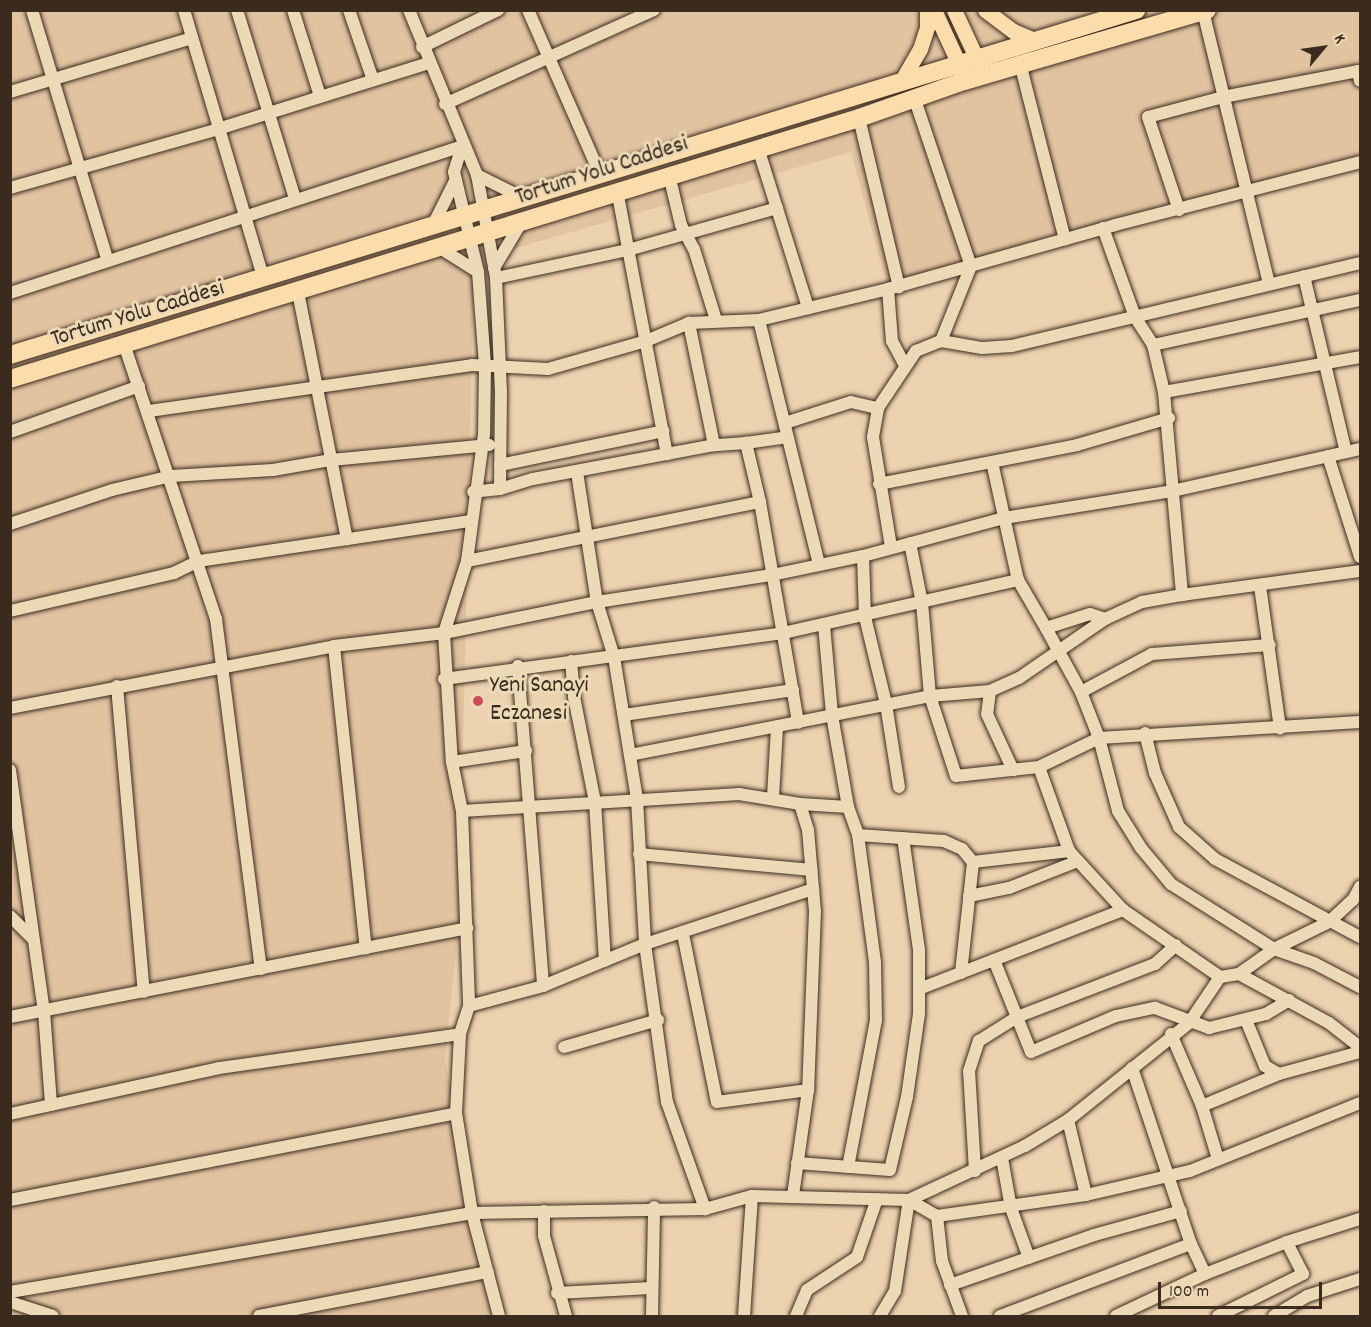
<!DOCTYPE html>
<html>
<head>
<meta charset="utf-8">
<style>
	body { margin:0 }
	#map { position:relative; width:1371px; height:1327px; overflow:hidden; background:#ecd2af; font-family:Dekko,sans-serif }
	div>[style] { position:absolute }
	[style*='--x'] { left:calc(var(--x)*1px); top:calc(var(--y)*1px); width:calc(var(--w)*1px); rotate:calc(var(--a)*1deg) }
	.built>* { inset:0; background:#e1c3a0 }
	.roads { filter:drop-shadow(0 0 2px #3b2a1e) drop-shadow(0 0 2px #3b2a1e) }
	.minor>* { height:12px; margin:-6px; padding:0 6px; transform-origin:6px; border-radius:6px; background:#ecdab7 }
	.major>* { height:15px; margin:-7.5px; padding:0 7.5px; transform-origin:7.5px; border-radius:7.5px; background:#fbddab }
	.highway>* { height:18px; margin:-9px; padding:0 9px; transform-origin:9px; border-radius:9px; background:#fbddab }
	.dots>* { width:16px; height:16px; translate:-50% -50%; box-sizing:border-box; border:3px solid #ecdab7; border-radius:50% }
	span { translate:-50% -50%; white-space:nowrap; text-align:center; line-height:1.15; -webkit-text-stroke:6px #ecdab7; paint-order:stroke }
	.street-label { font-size:24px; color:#3b2a1e }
	.poi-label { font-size:24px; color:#3b2a1e }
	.left { translate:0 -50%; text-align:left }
	.frame { position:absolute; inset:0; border:12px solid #3b2a1e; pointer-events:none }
	.north { position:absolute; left:1293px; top:18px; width:60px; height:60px; -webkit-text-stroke:4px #ecdab7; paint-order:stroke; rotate:61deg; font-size:16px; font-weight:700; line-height:24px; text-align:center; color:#3b2a1e }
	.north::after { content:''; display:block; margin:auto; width:21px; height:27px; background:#3b2a1e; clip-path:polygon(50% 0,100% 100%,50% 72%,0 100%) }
	.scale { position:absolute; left:1158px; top:1282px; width:164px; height:27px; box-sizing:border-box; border:3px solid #3b2a1e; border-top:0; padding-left:8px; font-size:18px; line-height:21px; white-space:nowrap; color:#3b2a1e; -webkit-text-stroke:4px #ecdab7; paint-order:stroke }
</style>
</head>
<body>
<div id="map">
	<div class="built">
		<i style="clip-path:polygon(11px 11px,1360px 11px,1360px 157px,888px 289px,851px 152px,474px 260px,459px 922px,445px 1059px,491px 1316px,11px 1316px)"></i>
	</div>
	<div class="roads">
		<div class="minor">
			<i style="--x:32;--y:10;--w:262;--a:73.2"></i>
			<i style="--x:184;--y:10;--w:277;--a:73.5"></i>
			<i style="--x:237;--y:10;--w:197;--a:72.9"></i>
			<i style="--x:293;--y:10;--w:90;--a:72.6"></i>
			<i style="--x:349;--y:10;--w:74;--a:71.1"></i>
			<i style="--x:409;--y:10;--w:178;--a:67.6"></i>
			<i style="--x:477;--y:175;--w:105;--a:79.5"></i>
			<i style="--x:496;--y:278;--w:113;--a:87.5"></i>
			<i style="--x:501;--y:391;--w:98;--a:90.6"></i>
			<i style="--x:500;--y:489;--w:27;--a:174"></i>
			<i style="--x:528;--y:10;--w:179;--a:66.3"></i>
			<i style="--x:1203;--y:11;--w:281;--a:76.4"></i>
			<i style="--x:422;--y:47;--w:85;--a:-26"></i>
			<i style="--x:1021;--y:67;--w:178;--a:75.7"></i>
			<i style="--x:10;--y:92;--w:190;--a:-16.5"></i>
			<i style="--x:915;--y:100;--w:175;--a:71.4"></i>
			<i style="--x:971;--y:266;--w:81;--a:111.8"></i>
			<i style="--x:445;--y:104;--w:229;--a:-24.2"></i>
			<i style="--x:859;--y:118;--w:174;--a:76.7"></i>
			<i style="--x:462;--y:146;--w:27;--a:107"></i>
			<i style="--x:454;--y:172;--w:103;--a:76.5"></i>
			<i style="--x:478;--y:272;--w:93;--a:85.7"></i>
			<i style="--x:485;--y:365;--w:69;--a:90.8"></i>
			<i style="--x:484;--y:434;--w:128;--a:97.6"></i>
			<i style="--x:467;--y:561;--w:76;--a:107.7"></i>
			<i style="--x:444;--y:633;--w:129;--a:86.5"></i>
			<i style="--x:452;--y:762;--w:50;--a:78.5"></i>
			<i style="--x:462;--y:811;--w:195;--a:87.9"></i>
			<i style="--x:469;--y:1006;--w:29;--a:108"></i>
			<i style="--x:460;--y:1034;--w:79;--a:92.9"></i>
			<i style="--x:456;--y:1113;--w:101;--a:80.9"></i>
			<i style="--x:472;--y:1213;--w:106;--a:75.3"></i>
			<i style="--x:758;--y:148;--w:168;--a:72.6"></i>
			<i style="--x:477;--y:175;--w:49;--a:26.6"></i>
			<i style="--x:669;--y:175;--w:51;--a:76.5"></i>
			<i style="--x:681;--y:225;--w:27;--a:62"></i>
			<i style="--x:694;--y:249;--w:74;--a:72.8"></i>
			<i style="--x:10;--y:188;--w:216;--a:-15.8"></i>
			<i style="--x:218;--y:129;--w:220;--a:-17.4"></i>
			<i style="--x:617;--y:190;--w:269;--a:79.3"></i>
			<i style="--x:1179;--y:210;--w:98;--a:-108.4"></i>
			<i style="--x:1148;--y:117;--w:78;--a:-14.9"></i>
			<i style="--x:1223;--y:97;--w:137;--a:-10.9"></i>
			<i style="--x:1358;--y:71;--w:10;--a:79"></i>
			<i style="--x:433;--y:225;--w:51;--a:-63.4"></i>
			<i style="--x:1103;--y:228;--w:95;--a:70.2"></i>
			<i style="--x:1135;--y:317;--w:33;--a:57"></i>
			<i style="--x:1153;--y:345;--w:48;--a:76.8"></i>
			<i style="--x:1164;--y:392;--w:204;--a:84.9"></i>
			<i style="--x:440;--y:248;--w:45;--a:32.3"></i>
			<i style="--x:494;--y:268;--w:52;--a:-59"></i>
			<i style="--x:1304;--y:276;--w:181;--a:76.6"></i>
			<i style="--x:496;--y:278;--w:135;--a:-12"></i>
			<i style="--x:628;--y:250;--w:155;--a:-15.7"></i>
			<i style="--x:888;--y:289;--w:52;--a:85.6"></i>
			<i style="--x:892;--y:341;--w:26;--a:62"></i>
			<i style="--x:298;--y:292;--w:252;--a:78.8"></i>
			<i style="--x:10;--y:293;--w:475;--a:-18"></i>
			<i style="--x:759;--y:320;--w:251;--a:76.2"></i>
			<i style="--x:124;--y:344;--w:290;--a:71.5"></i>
			<i style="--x:216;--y:619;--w:353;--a:82.7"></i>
			<i style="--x:1153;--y:345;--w:212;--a:-12.3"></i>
			<i style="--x:1164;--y:392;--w:199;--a:-10.1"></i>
			<i style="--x:149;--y:411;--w:326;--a:-8.1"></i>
			<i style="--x:472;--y:365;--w:76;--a:3"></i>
			<i style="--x:548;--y:369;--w:102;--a:-15.9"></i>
			<i style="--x:646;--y:341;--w:47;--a:-22.7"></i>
			<i style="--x:689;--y:323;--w:70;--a:-2.5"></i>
			<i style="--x:759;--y:320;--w:133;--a:-13.5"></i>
			<i style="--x:888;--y:289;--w:236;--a:-15.7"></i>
			<i style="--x:1115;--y:225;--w:253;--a:-14.4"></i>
			<i style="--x:785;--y:423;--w:69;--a:-17.7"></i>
			<i style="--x:851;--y:402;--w:28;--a:13"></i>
			<i style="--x:10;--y:432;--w:137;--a:-19.6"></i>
			<i style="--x:746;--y:443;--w:42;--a:-8.1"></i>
			<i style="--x:1328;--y:456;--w:106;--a:72.4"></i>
			<i style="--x:992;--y:462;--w:121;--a:77.6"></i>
			<i style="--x:1018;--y:580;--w:56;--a:59.7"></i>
			<i style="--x:1046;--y:628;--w:46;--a:-17.7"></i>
			<i style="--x:1090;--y:614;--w:16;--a:18"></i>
			<i style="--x:1105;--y:619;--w:41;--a:-24.7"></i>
			<i style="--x:1142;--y:602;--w:41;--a:-9.9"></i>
			<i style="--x:1182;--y:595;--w:180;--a:-7.7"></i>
			<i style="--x:500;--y:465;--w:167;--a:-11.7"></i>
			<i style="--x:577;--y:472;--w:132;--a:81.3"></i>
			<i style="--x:597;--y:602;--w:58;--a:72.8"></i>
			<i style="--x:614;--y:657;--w:144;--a:80.8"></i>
			<i style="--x:637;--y:799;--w:145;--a:86.8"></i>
			<i style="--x:645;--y:944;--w:160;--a:82.1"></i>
			<i style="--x:667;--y:1102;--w:114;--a:70.4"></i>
			<i style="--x:879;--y:484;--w:202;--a:-11.1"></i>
			<i style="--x:1077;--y:445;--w:96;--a:-16.4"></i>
			<i style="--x:500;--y:489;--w:34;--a:-17"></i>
			<i style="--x:533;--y:479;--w:184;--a:-10.6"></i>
			<i style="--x:760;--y:502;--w:224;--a:80.2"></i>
			<i style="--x:10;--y:524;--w:108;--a:-18.4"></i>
			<i style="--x:112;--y:490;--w:61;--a:-13.3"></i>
			<i style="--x:171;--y:476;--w:102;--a:-3.4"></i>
			<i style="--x:273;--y:470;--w:59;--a:-9.8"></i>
			<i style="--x:331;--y:460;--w:159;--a:-5.4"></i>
			<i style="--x:891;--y:547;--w:111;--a:-99.3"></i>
			<i style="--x:873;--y:437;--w:29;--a:-80"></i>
			<i style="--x:878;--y:408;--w:69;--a:-56.3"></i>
			<i style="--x:916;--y:351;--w:27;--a:-22"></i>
			<i style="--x:941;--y:341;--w:42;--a:9.7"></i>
			<i style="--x:982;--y:348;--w:30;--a:-4"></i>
			<i style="--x:1012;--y:346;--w:358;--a:-13.4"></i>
			<i style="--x:863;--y:556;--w:61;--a:88.1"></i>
			<i style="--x:865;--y:617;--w:89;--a:76.4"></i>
			<i style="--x:886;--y:704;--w:84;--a:81.1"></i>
			<i style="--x:467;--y:561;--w:299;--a:-11.4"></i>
			<i style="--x:760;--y:502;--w:61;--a:-103.3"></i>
			<i style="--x:746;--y:443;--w:32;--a:176"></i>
			<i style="--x:714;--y:445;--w:125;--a:-101.6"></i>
			<i style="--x:1260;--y:586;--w:144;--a:82"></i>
			<i style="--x:10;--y:611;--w:168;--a:-13"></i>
			<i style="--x:174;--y:573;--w:28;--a:-26"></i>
			<i style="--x:199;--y:561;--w:274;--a:-8.4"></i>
			<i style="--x:1105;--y:619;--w:104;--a:145.5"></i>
			<i style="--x:1019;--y:678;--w:32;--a:156"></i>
			<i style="--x:990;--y:691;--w:60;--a:175.2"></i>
			<i style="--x:930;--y:696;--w:84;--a:72"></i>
			<i style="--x:956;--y:776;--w:83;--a:-6.2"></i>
			<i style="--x:1039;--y:767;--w:67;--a:-25.8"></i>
			<i style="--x:1099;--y:738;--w:261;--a:-3.5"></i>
			<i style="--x:824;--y:625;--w:90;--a:84.9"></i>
			<i style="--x:832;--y:715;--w:93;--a:80.1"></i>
			<i style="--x:848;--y:807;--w:30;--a:70"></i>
			<i style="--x:858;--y:835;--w:86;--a:4"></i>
			<i style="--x:944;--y:841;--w:20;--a:24"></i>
			<i style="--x:962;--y:849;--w:17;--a:50"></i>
			<i style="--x:973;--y:862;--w:97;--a:-6.5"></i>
			<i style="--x:1046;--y:628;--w:73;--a:61.3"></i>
			<i style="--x:1081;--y:692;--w:49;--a:68.6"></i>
			<i style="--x:1099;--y:738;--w:75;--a:75.4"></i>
			<i style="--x:1118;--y:811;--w:44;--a:58.1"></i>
			<i style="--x:1141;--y:848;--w:47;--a:50.2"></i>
			<i style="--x:1171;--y:884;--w:122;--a:32.3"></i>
			<i style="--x:1274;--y:949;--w:42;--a:19.3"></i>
			<i style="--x:1314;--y:963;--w:52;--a:27.6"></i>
			<i style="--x:334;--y:646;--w:304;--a:84"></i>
			<i style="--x:571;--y:661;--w:36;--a:85"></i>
			<i style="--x:574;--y:697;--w:107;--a:78.7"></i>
			<i style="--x:595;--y:802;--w:159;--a:86.4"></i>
			<i style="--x:518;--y:666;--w:321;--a:85.5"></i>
			<i style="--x:444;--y:679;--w:342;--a:-7.7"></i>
			<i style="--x:783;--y:633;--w:241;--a:-12.7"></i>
			<i style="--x:117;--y:686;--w:307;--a:85"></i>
			<i style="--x:990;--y:691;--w:23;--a:97"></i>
			<i style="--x:987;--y:714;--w:62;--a:65.1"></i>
			<i style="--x:1081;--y:692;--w:81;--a:-28.2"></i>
			<i style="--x:1152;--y:654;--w:118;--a:-4.4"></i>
			<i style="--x:10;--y:708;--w:330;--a:-10.8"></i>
			<i style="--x:334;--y:646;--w:111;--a:-6.7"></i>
			<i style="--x:444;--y:633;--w:156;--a:-11.5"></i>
			<i style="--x:597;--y:602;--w:177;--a:-8.8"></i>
			<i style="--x:772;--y:575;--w:93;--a:-11.8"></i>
			<i style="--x:863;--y:556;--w:146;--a:-15.1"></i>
			<i style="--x:1004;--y:518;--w:170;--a:-9.1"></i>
			<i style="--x:1172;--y:491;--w:193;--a:-12.6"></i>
			<i style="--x:624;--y:715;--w:171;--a:-8.4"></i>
			<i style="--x:1145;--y:733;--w:41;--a:76"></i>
			<i style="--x:1155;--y:773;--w:59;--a:66"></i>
			<i style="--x:1179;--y:827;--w:48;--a:41.6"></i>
			<i style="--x:1215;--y:859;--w:165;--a:28.3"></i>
			<i style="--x:630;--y:755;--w:306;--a:-11.1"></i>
			<i style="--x:930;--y:696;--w:93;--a:-94.9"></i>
			<i style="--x:922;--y:603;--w:61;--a:-101.3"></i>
			<i style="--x:452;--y:762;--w:75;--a:-8.5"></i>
			<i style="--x:1039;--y:767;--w:89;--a:70.3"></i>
			<i style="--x:1069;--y:851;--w:80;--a:47.5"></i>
			<i style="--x:1123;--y:910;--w:118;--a:34.6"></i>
			<i style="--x:1220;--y:977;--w:19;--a:-9"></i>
			<i style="--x:1239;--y:974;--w:102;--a:28.6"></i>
			<i style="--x:1329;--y:1023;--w:39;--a:38"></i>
			<i style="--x:10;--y:770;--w:243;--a:82"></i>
			<i style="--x:44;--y:1011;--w:94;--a:85.7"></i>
			<i style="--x:773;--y:797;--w:69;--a:-86.7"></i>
			<i style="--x:800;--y:804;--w:48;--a:3.6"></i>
			<i style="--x:462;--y:811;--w:278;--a:-3.5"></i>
			<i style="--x:739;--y:794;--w:62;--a:9.3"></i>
			<i style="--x:800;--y:804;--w:27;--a:73"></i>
			<i style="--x:808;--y:830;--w:81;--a:85.1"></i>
			<i style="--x:815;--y:911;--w:179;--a:92.2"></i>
			<i style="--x:808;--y:1090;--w:107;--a:98.1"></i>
			<i style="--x:639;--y:854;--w:173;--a:5.3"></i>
			<i style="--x:969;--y:896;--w:41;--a:-11.3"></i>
			<i style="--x:1009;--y:888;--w:74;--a:-21.4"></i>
			<i style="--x:10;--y:916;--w:33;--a:45"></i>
			<i style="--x:683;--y:934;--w:171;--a:78.6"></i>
			<i style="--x:717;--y:1102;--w:92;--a:-7.5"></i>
			<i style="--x:994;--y:960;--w:99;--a:68.1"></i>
			<i style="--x:1031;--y:1052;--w:92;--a:-23"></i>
			<i style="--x:1116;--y:1016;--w:40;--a:-12"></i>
			<i style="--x:1155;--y:1008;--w:58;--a:20.3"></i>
			<i style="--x:1209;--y:1028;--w:59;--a:-13.8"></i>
			<i style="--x:1266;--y:1014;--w:27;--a:-31"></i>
			<i style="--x:961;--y:973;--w:112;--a:-83.8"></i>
			<i style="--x:1239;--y:974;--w:43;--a:-35.5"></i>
			<i style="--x:1274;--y:949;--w:61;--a:-26.1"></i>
			<i style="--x:1329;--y:922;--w:33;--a:-43"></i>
			<i style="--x:1353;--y:900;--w:15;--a:-62"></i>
			<i style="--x:919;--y:989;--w:219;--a:-21.2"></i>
			<i style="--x:469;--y:1006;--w:77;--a:-15.1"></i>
			<i style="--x:543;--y:986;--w:110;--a:-22.4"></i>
			<i style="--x:645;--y:944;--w:177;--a:-18.1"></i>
			<i style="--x:10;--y:1017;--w:466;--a:-11"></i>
			<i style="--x:1246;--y:1020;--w:50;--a:67.6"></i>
			<i style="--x:1265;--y:1066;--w:16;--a:30"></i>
			<i style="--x:1171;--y:1034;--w:78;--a:66.7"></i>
			<i style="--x:1202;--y:1106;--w:83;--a:-22.6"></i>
			<i style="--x:1279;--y:1074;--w:84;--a:-15.2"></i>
			<i style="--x:564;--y:1047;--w:98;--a:-16"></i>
			<i style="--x:1132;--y:1068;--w:186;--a:71.5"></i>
			<i style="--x:1191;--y:1244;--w:33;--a:65"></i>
			<i style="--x:1202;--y:1106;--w:55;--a:73.2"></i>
			<i style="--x:10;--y:1114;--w:214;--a:-12.4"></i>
			<i style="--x:219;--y:1068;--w:243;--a:-8"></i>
			<i style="--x:1068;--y:1120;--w:77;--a:76.5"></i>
			<i style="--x:1002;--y:1158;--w:51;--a:79.8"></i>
			<i style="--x:1011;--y:1208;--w:53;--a:70.2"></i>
			<i style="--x:797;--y:1163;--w:93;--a:4.3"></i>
			<i style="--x:890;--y:1170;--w:75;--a:-76.9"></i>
			<i style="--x:907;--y:1097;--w:84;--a:-81.8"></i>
			<i style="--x:919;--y:1014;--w:64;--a:-90"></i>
			<i style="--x:919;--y:950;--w:113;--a:-98.1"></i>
			<i style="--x:848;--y:1167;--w:150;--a:-79.2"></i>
			<i style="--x:876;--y:1020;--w:58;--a:-91"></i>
			<i style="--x:875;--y:962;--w:128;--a:-97.6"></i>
			<i style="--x:975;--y:1171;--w:100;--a:-93.4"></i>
			<i style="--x:969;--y:1071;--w:32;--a:-72"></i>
			<i style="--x:979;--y:1041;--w:45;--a:-32.3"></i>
			<i style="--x:1017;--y:1017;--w:148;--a:-21"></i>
			<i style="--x:1155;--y:964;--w:28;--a:-42"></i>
			<i style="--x:10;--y:1200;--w:454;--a:-11"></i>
			<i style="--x:544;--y:1211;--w:25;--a:90"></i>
			<i style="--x:544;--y:1236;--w:83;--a:74.6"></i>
			<i style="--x:937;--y:1216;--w:45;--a:83.7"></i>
			<i style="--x:942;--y:1261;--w:59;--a:70"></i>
			<i style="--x:950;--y:1285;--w:152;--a:-19.1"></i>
			<i style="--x:1094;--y:1235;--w:90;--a:-15.4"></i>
			<i style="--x:10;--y:1292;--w:469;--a:-9.7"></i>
			<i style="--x:472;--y:1213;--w:233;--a:-1"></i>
			<i style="--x:705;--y:1209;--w:49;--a:-15.5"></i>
			<i style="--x:752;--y:1196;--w:157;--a:1.5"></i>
			<i style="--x:909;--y:1200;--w:128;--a:-25"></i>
			<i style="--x:1025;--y:1146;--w:50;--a:-31.2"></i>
			<i style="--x:1068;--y:1120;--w:155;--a:-38.7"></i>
			<i style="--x:1189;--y:1023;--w:55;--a:-56"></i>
			<i style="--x:557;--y:1293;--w:94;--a:-3"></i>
			<i style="--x:10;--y:1302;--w:45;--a:18"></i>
			<i style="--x:259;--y:1316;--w:233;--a:-10.9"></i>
			<i style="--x:652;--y:1316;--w:109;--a:-88.9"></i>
			<i style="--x:744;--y:1316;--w:120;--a:-86.2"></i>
			<i style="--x:796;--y:1316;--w:28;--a:-67"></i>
			<i style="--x:807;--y:1290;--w:60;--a:-33.4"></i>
			<i style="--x:857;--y:1257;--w:61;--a:-71"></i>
			<i style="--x:880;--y:1316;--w:29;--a:-59"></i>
			<i style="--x:895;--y:1291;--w:92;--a:-81.3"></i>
			<i style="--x:909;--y:1200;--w:32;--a:30"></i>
			<i style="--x:937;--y:1216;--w:150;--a:-8"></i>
			<i style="--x:1086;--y:1195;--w:107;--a:-13"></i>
			<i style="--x:1190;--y:1171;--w:183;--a:-21.8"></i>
			<i style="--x:1000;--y:1316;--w:204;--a:-20.7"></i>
			<i style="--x:1116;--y:1316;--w:98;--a:-25.3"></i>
			<i style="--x:1205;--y:1274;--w:88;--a:-21.3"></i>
			<i style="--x:1287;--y:1242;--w:77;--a:-17.5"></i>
			<i style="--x:1218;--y:1316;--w:95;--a:-26.3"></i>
			<i style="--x:1303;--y:1274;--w:36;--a:-117"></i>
			<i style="--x:1274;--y:1316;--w:39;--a:-31"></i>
			<i style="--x:1307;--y:1296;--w:56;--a:-17.8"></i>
		</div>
		<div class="major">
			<i style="--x:934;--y:10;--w:69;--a:65.3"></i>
			<i style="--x:954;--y:10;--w:64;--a:65"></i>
			<i style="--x:985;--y:10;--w:35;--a:37"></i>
			<i style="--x:1013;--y:31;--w:23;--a:23"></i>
			<i style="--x:902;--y:80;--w:36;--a:-60"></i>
			<i style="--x:920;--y:49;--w:23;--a:-72"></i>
			<i style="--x:927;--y:27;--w:17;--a:-90"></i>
		</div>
		<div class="highway">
			<i style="--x:10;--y:355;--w:1178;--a:-17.03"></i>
			<i style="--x:10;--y:379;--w:888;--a:-17.09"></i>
			<i style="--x:859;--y:118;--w:111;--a:-19.4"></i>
			<i style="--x:964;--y:81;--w:253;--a:-16.3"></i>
		</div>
	</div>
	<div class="dots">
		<i style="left:478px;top:701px;background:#d1495b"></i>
	</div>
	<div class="street-label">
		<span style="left:602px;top:172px;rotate:-18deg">Tortum Yolu Caddesi</span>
		<span style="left:138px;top:315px;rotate:-17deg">Tortum Yolu Caddesi</span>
	</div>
	<div class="poi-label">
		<span class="left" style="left:490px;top:701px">Yeni Sanayi<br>Eczanesi</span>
	</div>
	<div class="frame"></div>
	<div class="north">K</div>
	<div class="scale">100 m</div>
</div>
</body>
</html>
